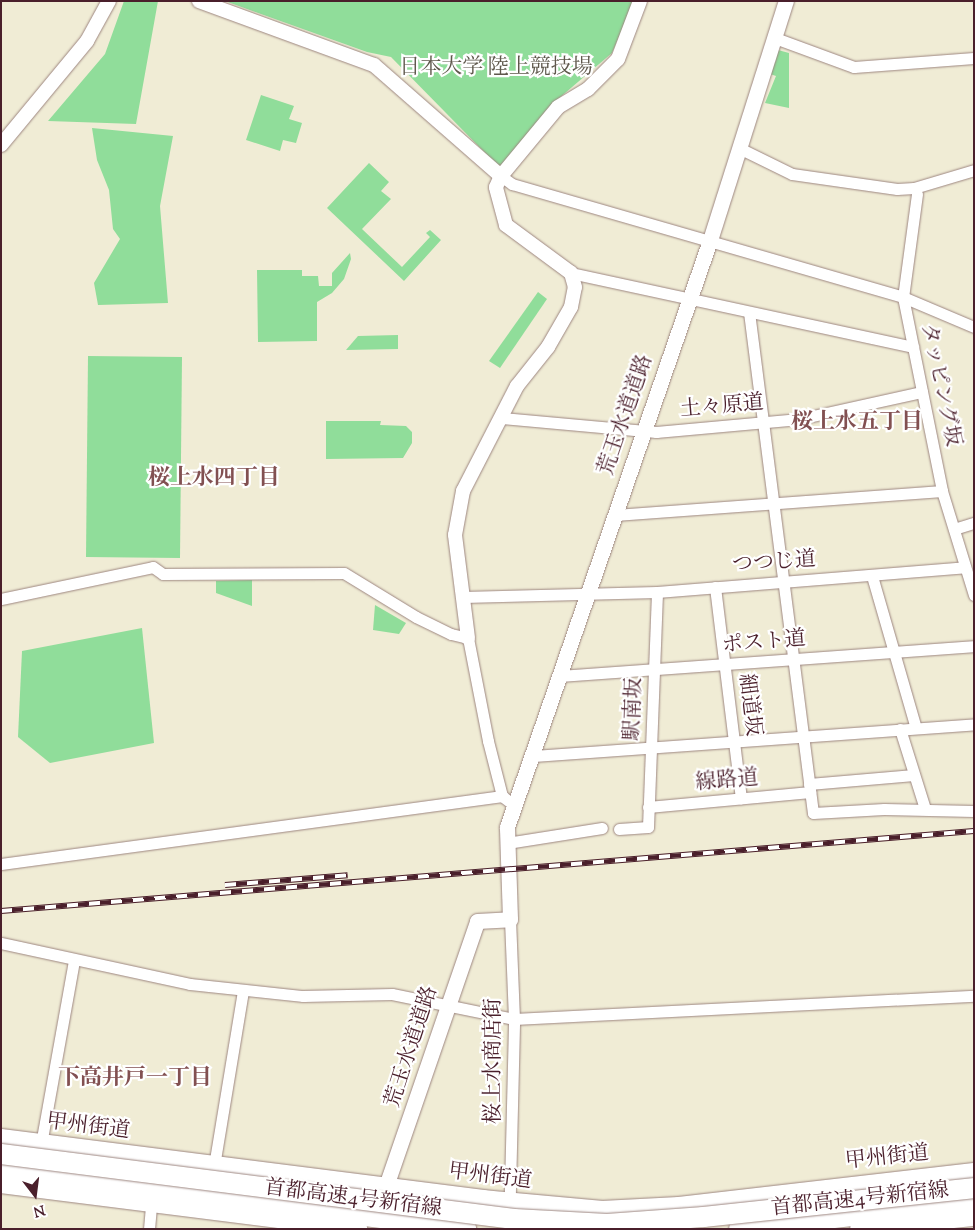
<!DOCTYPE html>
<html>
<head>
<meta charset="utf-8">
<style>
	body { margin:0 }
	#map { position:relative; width:975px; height:1230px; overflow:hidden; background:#f0ecd5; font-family:"Sorts Mill Goudy","Noto Serif JP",serif }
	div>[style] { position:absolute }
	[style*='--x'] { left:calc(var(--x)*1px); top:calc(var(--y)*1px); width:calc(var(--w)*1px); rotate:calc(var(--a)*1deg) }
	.green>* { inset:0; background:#90dd9a }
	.roads { filter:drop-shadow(0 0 1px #9d8680) drop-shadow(0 0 1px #9d8680) }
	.minor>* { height:11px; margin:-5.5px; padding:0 5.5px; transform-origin:5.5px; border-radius:5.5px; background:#fff }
	.tertiary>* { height:14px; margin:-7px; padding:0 7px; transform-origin:7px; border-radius:7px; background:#fff }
	.secondary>* { height:15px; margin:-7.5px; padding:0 7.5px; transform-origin:7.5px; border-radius:7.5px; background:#fff }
	.trunk>* { height:18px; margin:-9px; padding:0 9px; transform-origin:9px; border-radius:9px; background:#fff }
	.motorway>* { height:20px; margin:-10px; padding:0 10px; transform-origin:10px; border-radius:10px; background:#fff }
	.rail>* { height:5.5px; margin-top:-2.75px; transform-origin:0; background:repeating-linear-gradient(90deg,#fff 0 11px,#4a1f2b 0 22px); box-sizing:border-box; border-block:1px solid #4a1f2b }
	.bridges { filter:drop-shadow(0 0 1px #9d8680) drop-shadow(0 0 1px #9d8680) }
	.motorway-bridge>* { height:20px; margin:-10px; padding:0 10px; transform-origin:10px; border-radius:10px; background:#fff }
	span { translate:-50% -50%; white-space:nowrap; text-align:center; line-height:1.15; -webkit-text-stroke:4.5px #fff; paint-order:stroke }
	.park-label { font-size:21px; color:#5f584c }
	.street-label { font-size:21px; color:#4a1f2b }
	.neighbourhood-label { font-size:22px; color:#825051; font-weight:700 }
	.frame { position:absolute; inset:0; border:2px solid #4a1f2b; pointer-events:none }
	.north { position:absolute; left:10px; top:1170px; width:50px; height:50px; -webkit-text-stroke:4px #fff; paint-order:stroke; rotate:165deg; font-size:14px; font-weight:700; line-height:20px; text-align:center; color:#4a1f2b }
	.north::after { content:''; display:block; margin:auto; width:18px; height:22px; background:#4a1f2b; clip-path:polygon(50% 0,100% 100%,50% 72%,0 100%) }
</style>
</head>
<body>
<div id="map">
	<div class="green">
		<i style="clip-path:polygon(124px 1px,158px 1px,136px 124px,48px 121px,105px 54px)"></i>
		<i style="clip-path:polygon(225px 1px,633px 1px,634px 2px,612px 53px,551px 105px,500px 168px,391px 57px,367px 52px)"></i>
		<i style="clip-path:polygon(778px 50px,789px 53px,789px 108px,765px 103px,776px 76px,770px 74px)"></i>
		<i style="clip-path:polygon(261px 95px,294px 106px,289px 119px,302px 123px,296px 143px,283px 140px,280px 151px,246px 140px)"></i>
		<i style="clip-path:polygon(92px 128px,173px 136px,160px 206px,168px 303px,98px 305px,94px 283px,120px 239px,113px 229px,109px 190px,97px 160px)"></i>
		<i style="clip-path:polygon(369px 163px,389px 182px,381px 191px,391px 199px,362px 229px,402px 267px,430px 237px,426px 233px,430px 230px,441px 240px,404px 281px,327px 208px)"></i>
		<i style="clip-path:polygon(350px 253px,351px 259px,344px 279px,332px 293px,317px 302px,317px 341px,258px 342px,257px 270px,302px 270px,302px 276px,318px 276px,319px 286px,332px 286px,332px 273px)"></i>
		<i style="clip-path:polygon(538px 292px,547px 299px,500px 368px,489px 361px)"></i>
		<i style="clip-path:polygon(398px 335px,398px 349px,346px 350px,358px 336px)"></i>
		<i style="clip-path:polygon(88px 356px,182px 357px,180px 558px,86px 557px)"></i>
		<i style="clip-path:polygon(326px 421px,381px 421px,380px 425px,406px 426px,412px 432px,412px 443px,403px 458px,326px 459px)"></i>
		<i style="clip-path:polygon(252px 580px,252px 606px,216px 593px,216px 581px)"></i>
		<i style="clip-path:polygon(375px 605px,406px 623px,399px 634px,373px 630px)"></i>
		<i style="clip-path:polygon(142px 628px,154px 743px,50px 763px,18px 737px,22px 651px)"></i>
	</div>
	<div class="roads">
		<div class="minor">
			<i style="--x:775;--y:38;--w:84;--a:20.2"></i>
			<i style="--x:854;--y:67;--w:120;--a:-4.3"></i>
			<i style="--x:739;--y:148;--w:59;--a:26.1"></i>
			<i style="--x:792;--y:174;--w:106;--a:8.1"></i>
			<i style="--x:897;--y:189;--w:17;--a:-3"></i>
			<i style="--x:914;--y:188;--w:63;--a:-16.7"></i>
			<i style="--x:501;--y:176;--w:14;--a:36"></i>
			<i style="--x:512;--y:184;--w:407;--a:16.1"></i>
			<i style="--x:903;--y:297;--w:77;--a:22.9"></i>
			<i style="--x:917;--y:194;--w:104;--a:97.7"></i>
			<i style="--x:903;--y:297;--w:198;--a:78.6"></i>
			<i style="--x:942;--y:491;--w:109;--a:72.9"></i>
			<i style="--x:571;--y:273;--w:350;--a:12.2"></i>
			<i style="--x:749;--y:312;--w:505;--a:82.72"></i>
			<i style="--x:813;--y:813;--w:71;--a:-3.2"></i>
			<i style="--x:884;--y:809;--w:90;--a:1.3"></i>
			<i style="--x:502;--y:418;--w:155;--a:5.2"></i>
			<i style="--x:656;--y:432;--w:144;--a:-5.2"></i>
			<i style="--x:799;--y:419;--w:126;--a:-12.4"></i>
			<i style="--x:615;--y:515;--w:328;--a:-4.2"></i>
			<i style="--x:954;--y:529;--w:21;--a:-17"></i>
			<i style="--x:872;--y:576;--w:158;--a:73.9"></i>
			<i style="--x:715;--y:587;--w:213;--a:83"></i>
			<i style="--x:463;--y:597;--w:194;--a:-1.5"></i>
			<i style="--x:657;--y:592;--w:309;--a:-4.6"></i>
			<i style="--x:1;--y:599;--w:155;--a:-11.9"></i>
			<i style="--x:153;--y:567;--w:12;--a:35"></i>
			<i style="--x:163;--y:574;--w:181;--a:-0.3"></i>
			<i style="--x:344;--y:573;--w:84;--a:31.4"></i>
			<i style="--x:416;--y:617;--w:39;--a:26"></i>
			<i style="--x:451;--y:634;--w:17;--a:13"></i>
			<i style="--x:468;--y:638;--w:105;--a:79"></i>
			<i style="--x:488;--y:741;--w:57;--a:75.7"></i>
			<i style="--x:502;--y:796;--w:15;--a:37"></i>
			<i style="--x:558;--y:676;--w:417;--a:-4.1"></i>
			<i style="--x:900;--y:729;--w:84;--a:72.6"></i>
			<i style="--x:532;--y:756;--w:443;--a:-4.1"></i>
			<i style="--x:809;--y:784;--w:105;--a:-4.9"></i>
			<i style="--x:648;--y:807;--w:163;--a:-5.3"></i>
			<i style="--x:619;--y:829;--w:29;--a:-4"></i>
			<i style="--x:648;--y:827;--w:235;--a:-87.8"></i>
			<i style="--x:507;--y:843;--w:96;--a:-9"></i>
			<i style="--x:1;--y:864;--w:506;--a:-7.73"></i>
			<i style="--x:1;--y:943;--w:193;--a:12.2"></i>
			<i style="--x:190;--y:984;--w:114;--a:6.1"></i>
			<i style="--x:303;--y:996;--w:89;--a:-1.3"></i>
			<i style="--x:392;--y:994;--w:125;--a:11.6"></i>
			<i style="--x:514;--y:1019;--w:461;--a:-2.9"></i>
			<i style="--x:41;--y:1144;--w:187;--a:-79.8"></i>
			<i style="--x:214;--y:1166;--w:178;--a:-80.6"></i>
			<i style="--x:149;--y:1229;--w:25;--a:-85"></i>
			<i style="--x:509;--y:1229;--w:210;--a:-88.6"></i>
			<i style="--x:514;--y:1019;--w:100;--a:-92.3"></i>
		</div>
		<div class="tertiary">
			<i style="--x:199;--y:1;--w:186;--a:20.1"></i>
			<i style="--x:374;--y:65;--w:169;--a:41.2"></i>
			<i style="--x:1;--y:145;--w:135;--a:-50.4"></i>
			<i style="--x:87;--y:41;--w:46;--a:-61.2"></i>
			<i style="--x:468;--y:638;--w:104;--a:-97.2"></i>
			<i style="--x:455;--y:535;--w:45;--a:-79.7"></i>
			<i style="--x:463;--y:491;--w:118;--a:-62.8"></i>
			<i style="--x:517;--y:386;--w:50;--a:-51.5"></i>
			<i style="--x:548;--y:347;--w:46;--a:-60.1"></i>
			<i style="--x:571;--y:307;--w:20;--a:-79"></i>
			<i style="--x:575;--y:287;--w:15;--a:-106"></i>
			<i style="--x:571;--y:273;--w:81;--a:-143.6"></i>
			<i style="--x:506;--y:225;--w:39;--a:-105"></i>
			<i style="--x:496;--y:187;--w:12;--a:-66"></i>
			<i style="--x:501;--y:176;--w:89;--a:-50.4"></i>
			<i style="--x:558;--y:107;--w:35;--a:-31"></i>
			<i style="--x:588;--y:89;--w:42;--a:-45"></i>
			<i style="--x:618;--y:59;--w:62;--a:-69.2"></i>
		</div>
		<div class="secondary">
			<i style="--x:386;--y:1186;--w:280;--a:-71"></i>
			<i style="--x:477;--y:921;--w:33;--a:-3"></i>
			<i style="--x:510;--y:919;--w:92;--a:-91.9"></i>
			<i style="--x:507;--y:827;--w:621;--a:-70.92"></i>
			<i style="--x:710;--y:240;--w:251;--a:-72.4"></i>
		</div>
		<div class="trunk">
			<i style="--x:1;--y:1138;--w:486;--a:7.2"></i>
			<i style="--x:483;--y:1199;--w:120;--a:5.3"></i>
			<i style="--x:602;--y:1210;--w:77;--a:-3"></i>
			<i style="--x:679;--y:1206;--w:297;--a:-6.6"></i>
			<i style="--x:1;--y:1184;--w:360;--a:7.2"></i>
			<i style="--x:859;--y:1229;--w:116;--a:-6"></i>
		</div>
		<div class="motorway">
			<i style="--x:1;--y:1170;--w:469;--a:7.2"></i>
			<i style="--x:739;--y:1229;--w:237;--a:-6.6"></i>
		</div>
	</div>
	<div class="rail">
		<i style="--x:225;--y:885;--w:123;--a:-4.6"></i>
		<i style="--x:1;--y:911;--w:976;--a:-4.7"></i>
	</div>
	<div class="bridges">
		<div class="motorway-bridge">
			<i style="--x:1;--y:1154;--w:517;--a:7.22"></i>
			<i style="--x:514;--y:1219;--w:93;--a:3.1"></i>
			<i style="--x:607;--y:1224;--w:97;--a:-4.1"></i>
			<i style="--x:704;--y:1217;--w:272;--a:-6.1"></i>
		</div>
	</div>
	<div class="park-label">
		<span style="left:496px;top:68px">日本大学 陸上競技場</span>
	</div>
	<div class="street-label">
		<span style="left:940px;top:385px;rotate:78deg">タッピング坂</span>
		<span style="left:722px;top:407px;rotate:-5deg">土々原道</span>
		<span style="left:626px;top:415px;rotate:-71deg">荒玉水道道路</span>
		<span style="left:774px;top:563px;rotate:-4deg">つつじ道</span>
		<span style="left:764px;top:643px;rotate:-5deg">ポスト道</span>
		<span style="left:749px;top:705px;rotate:83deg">細道坂</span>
		<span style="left:634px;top:709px;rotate:-88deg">駅南坂</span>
		<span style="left:727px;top:781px;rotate:-5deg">線路道</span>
		<span style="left:412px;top:1047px;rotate:-72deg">荒玉水道道路</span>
		<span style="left:494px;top:1061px;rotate:-90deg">桜上水商店街</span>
		<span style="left:88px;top:1127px;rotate:7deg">甲州街道</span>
		<span style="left:887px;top:1158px;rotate:-6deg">甲州街道</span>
		<span style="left:490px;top:1177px;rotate:7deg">甲州街道</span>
		<span style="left:353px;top:1199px;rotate:7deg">首都高速4号新宿線</span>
		<span style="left:860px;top:1200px;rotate:-6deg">首都高速4号新宿線</span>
	</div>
	<div class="neighbourhood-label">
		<span style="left:857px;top:424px">桜上水五丁目</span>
		<span style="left:214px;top:480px">桜上水四丁目</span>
		<span style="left:135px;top:1080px">下高井戸一丁目</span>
	</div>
	<div class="frame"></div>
	<div class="north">N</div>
</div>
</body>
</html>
